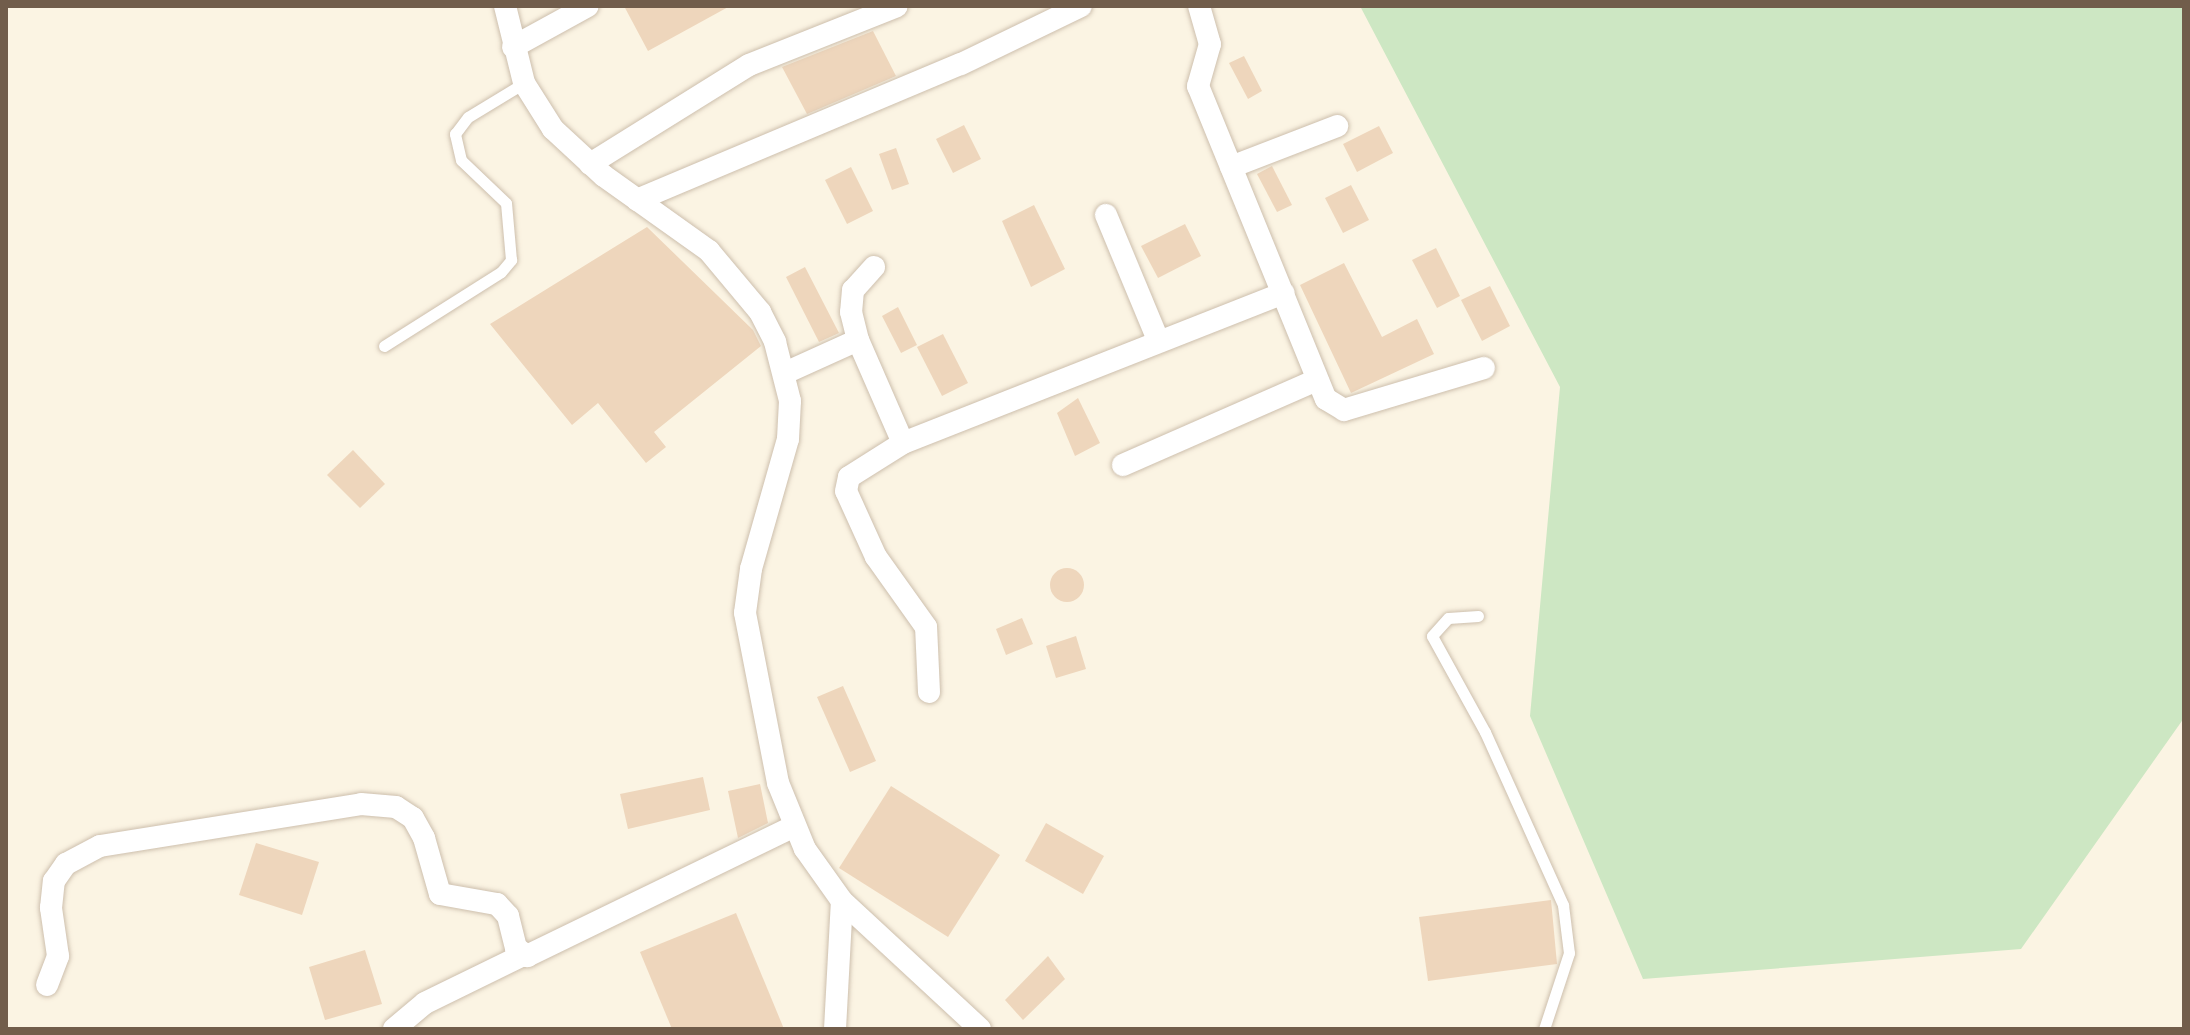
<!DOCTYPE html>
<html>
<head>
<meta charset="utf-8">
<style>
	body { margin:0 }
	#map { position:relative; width:2190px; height:1035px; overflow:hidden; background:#fbf4e3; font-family:Jost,sans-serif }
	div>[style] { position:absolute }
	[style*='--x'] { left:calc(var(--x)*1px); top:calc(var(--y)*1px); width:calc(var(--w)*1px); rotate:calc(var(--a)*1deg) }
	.green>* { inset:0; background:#cde7c3 }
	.building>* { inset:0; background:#eed6bc }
	.round { border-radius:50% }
	.roads { filter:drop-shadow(0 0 2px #cdbfad) drop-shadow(0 0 2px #cdbfad) }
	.service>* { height:11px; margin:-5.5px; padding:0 5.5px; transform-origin:5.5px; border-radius:5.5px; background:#fff }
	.minor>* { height:22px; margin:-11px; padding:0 11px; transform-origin:11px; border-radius:11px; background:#fff }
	span { translate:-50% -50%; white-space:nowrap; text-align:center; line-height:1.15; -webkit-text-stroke:6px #fef8e9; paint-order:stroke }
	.frame { position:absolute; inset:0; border:8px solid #715d4b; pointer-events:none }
</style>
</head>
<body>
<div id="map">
	<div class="green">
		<i style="clip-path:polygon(1360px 6px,2184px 6px,2184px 718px,2021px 949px,1643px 979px,1530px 716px,1560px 387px)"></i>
	</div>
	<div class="building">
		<i style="clip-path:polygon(624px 6px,730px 6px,648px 51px)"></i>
		<i style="clip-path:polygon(873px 31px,896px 76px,807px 114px,782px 67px)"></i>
		<i style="clip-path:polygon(1244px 56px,1262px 91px,1248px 99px,1229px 63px)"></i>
		<i style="clip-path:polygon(964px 125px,981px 159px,953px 173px,936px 139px)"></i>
		<i style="clip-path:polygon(1379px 126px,1393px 153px,1357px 172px,1343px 144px)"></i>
		<i style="clip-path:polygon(896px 148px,909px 184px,892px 190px,879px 154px)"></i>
		<i style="clip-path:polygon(1272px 166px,1292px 205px,1277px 212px,1257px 174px)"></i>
		<i style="clip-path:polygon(851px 167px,873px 211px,847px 224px,825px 180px)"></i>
		<i style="clip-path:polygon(1351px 185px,1369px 220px,1343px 233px,1325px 198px)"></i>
		<i style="clip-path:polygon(1034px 205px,1065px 269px,1031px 287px,1002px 221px)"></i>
		<i style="clip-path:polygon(1185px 224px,1201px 256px,1158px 278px,1141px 246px)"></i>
		<i style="clip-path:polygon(647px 227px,753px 330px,761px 346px,654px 432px,666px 447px,646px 463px,598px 403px,572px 425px,490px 324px)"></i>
		<i style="clip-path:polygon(1436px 248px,1460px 296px,1437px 308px,1412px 260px)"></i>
		<i style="clip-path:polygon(1344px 263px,1382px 337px,1417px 319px,1434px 354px,1351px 393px,1300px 285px)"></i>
		<i style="clip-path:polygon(805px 267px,839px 333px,819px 342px,786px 277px)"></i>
		<i style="clip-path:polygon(1490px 286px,1510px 326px,1482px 341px,1461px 300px)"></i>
		<i style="clip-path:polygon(898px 307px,917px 345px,901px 353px,882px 316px)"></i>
		<i style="clip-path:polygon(943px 334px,968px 383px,942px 396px,917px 347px)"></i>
		<i style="clip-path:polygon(1078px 398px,1100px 443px,1075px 456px,1057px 413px)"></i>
		<i style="clip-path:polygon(353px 450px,385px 484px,360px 508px,327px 475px)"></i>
		<i class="round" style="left:1050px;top:568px;width:34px;height:34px"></i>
		<i style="clip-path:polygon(1022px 618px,1033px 644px,1006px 655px,996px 629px)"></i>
		<i style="clip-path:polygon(1076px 636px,1086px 669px,1056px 678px,1046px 646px)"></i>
		<i style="clip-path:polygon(843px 686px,876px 761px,850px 772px,817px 697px)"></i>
		<i style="clip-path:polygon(703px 777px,710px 810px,628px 829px,620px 794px)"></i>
		<i style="clip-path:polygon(760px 784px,768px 823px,738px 838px,728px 791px)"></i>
		<i style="clip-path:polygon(891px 786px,1000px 855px,948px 937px,839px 868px)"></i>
		<i style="clip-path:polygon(1046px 823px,1104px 856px,1083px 894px,1025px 861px)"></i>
		<i style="clip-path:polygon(256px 843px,319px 862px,302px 915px,239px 895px)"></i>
		<i style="clip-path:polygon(1551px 900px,1557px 964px,1428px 981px,1419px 917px)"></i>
		<i style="clip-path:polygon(736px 913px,784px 1029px,672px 1029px,640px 952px)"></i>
		<i style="clip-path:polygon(365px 950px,382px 1004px,325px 1020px,309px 967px)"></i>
		<i style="clip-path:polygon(1048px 956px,1065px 979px,1023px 1020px,1005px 1000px)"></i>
	</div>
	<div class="roads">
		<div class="service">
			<i style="--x:384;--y:346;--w:138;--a:-32.3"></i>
			<i style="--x:501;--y:272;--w:16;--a:-50"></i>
			<i style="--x:511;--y:260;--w:57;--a:-95"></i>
			<i style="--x:506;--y:203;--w:62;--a:-136.3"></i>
			<i style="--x:461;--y:160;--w:27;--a:-103"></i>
			<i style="--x:455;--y:134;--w:21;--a:-53"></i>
			<i style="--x:468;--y:117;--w:66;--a:-31.3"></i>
			<i style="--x:1478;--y:616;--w:30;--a:176"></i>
			<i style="--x:1448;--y:618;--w:24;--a:132"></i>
			<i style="--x:1432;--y:636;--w:110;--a:61.1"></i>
			<i style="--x:1485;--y:732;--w:190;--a:65.7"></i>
			<i style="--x:1563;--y:905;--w:48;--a:82.9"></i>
			<i style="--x:1569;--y:953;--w:80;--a:108.2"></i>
		</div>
		<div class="minor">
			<i style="--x:505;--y:6;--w:79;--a:76.1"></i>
			<i style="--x:524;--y:83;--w:54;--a:57.8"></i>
			<i style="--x:553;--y:129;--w:69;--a:42.7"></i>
			<i style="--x:604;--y:176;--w:129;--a:35.5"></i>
			<i style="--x:709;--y:251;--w:80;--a:50.1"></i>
			<i style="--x:760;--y:312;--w:34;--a:63"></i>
			<i style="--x:775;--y:342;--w:61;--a:75.7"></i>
			<i style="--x:790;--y:401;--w:38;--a:93"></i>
			<i style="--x:788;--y:439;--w:135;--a:105.9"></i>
			<i style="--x:751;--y:569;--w:44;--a:97.8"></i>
			<i style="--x:745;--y:613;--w:173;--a:79"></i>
			<i style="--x:778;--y:783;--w:71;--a:67.8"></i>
			<i style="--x:805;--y:849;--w:64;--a:54.6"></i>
			<i style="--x:842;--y:901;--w:188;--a:42.8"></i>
			<i style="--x:1199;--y:6;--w:40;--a:74"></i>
			<i style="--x:1210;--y:44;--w:44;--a:105.9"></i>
			<i style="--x:1198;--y:86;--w:338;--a:67.8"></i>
			<i style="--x:1326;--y:399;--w:21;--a:31"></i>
			<i style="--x:1344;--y:410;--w:146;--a:-16.7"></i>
			<i style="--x:513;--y:47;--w:85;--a:-28.7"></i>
			<i style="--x:590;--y:164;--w:187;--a:-31.9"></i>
			<i style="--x:749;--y:65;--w:159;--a:-21.7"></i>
			<i style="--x:1231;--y:167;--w:114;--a:-21.1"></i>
			<i style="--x:637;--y:200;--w:351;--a:-22.8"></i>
			<i style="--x:961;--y:64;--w:133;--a:-25.8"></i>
			<i style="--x:1106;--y:215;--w:135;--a:67.4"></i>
			<i style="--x:874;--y:267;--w:31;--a:132"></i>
			<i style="--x:853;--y:290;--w:22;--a:95"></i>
			<i style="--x:851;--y:312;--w:29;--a:76"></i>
			<i style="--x:858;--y:340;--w:112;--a:66.4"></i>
			<i style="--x:785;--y:373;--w:80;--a:-24.3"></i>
			<i style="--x:1123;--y:465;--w:212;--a:-23.7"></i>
			<i style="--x:929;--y:692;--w:65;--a:-92.6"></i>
			<i style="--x:926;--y:627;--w:86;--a:-125.5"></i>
			<i style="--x:876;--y:557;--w:72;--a:-114.4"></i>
			<i style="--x:846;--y:491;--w:14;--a:-78"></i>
			<i style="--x:849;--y:477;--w:64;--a:-32.2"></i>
			<i style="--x:903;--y:443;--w:409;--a:-21.5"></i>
			<i style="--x:47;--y:985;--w:31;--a:-69"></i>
			<i style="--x:58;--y:956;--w:49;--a:-98.3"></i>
			<i style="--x:51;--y:908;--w:27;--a:-84"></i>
			<i style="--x:54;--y:881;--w:21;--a:-55"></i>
			<i style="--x:66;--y:864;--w:38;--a:-28"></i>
			<i style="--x:100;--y:846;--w:264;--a:-9.1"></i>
			<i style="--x:361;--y:804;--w:35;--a:5"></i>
			<i style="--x:396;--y:807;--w:20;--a:33"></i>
			<i style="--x:413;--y:818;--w:23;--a:61"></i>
			<i style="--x:424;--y:838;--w:58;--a:74.1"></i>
			<i style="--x:440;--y:894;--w:58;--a:10"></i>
			<i style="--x:497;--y:904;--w:16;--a:47"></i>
			<i style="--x:508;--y:916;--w:33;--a:76"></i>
			<i style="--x:516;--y:948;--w:14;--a:36"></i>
			<i style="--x:527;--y:956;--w:296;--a:-25.9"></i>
			<i style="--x:394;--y:1029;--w:40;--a:-40"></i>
			<i style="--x:425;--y:1003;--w:109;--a:-26.1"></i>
			<i style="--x:835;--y:1029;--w:128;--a:-86.9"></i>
		</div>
	</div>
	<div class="frame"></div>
</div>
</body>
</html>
